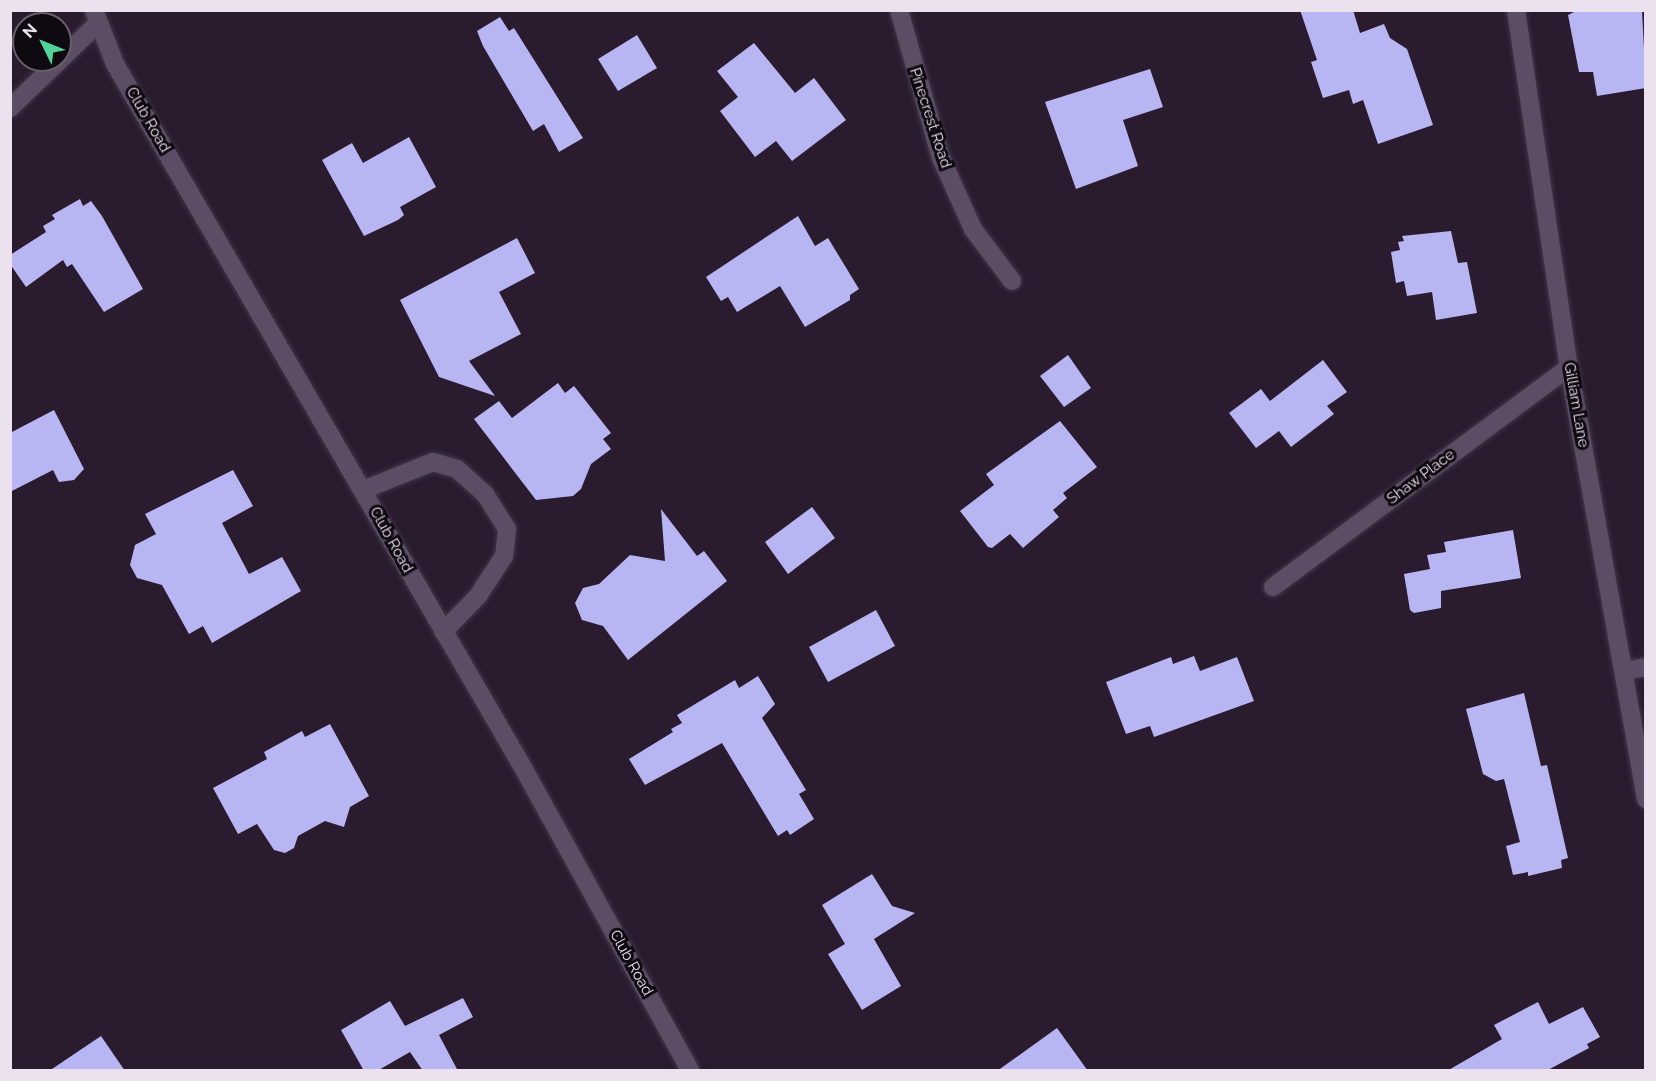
<!DOCTYPE html>
<html>
<head>
<meta charset="utf-8">
<style>
	body { margin:0 }
	#map { position:relative; width:1656px; height:1081px; overflow:hidden; background:#2a1b2f; font-family:Raleway,sans-serif }
	div>[style] { position:absolute }
	[style*='--x'] { left:calc(var(--x)*1px); top:calc(var(--y)*1px); width:calc(var(--w)*1px); rotate:calc(var(--a)*1deg) }
	.building>* { inset:0; background:#b7b6f3 }
	.roads { filter:drop-shadow(0 0 2px #423647) drop-shadow(0 0 2px #423647) }
	.lane>* { height:18px; margin:-9px; padding:0 9px; transform-origin:9px; border-radius:9px; background:#5d4d64 }
	.street>* { height:18px; margin:-9px; padding:0 9px; transform-origin:9px; border-radius:9px; background:#5d4d64 }
	span { translate:-50% -50%; white-space:nowrap; text-align:center; line-height:1.15; -webkit-text-stroke:6px #0f0911; paint-order:stroke }
	.street-label { font-size:15px; color:#ebe1ef }
	.frame { position:absolute; inset:0; border:12px solid #ebe1ef; pointer-events:none }
	.north { position:absolute; left:12px; top:12px; width:60px; height:60px; box-sizing:border-box; background:#0f0911; border:2px solid #675f6a; border-radius:50%; rotate:313deg; font-size:16px; font-weight:700; line-height:24px; text-align:center; color:#ebe1ef }
	.north::after { content:''; display:block; margin:auto; width:21px; height:27px; background:#51d397; clip-path:polygon(50% 0,100% 100%,50% 72%,0 100%) }
</style>
</head>
<body>
<div id="map">
	<div class="building">
		<i style="clip-path:polygon(1300px 10px,1353px 10px,1360px 33px,1384px 24px,1390px 38px,1407px 49px,1433px 125px,1378px 144px,1363px 100px,1353px 104px,1349px 90px,1323px 98px,1311px 62px,1317px 60px)"></i>
		<i style="clip-path:polygon(1578px 10px,1642px 10px,1646px 88px,1597px 96px,1593px 72px,1579px 72px,1568px 15px)"></i>
		<i style="clip-path:polygon(500px 17px,509px 31px,514px 28px,583px 138px,559px 152px,544px 124px,533px 131px,483px 46px,477px 31px)"></i>
		<i style="clip-path:polygon(637px 35px,657px 68px,618px 91px,598px 59px)"></i>
		<i style="clip-path:polygon(754px 43px,795px 93px,814px 78px,846px 120px,792px 161px,776px 141px,755px 157px,720px 111px,738px 97px,717px 71px)"></i>
		<i style="clip-path:polygon(1150px 69px,1163px 107px,1123px 120px,1138px 166px,1076px 189px,1045px 102px)"></i>
		<i style="clip-path:polygon(409px 137px,436px 187px,400px 207px,404px 215px,398px 220px,364px 236px,322px 160px,352px 143px,363px 163px)"></i>
		<i style="clip-path:polygon(80px 199px,83px 206px,91px 201px,102px 216px,143px 289px,104px 312px,72px 264px,67px 267px,63px 260px,26px 287px,10px 264px,10px 255px,46px 232px,43px 226px,55px 219px,52px 215px)"></i>
		<i style="clip-path:polygon(798px 216px,815px 246px,828px 238px,859px 289px,850px 295px,850px 300px,805px 327px,780px 286px,737px 312px,728px 297px,721px 301px,706px 277px)"></i>
		<i style="clip-path:polygon(1451px 231px,1458px 263px,1467px 262px,1477px 313px,1436px 320px,1432px 292px,1407px 296px,1404px 281px,1396px 283px,1391px 252px,1400px 250px,1398px 242px,1404px 241px,1402px 236px)"></i>
		<i style="clip-path:polygon(517px 238px,535px 273px,499px 292px,521px 334px,469px 361px,495px 396px,439px 377px,400px 300px)"></i>
		<i style="clip-path:polygon(1068px 355px,1091px 388px,1064px 407px,1040px 376px)"></i>
		<i style="clip-path:polygon(1323px 360px,1347px 392px,1327px 406px,1334px 414px,1291px 447px,1279px 431px,1256px 448px,1229px 413px,1261px 389px,1270px 401px)"></i>
		<i style="clip-path:polygon(558px 383px,565px 393px,574px 386px,611px 433px,603px 439px,611px 449px,591px 464px,581px 489px,573px 496px,536px 500px,474px 419px,499px 401px,512px 418px)"></i>
		<i style="clip-path:polygon(54px 410px,84px 469px,74px 480px,59px 482px,53px 470px,10px 492px,10px 433px)"></i>
		<i style="clip-path:polygon(1060px 421px,1097px 467px,1063px 493px,1067px 498px,1053px 510px,1059px 517px,1023px 548px,1010px 534px,992px 548px,988px 547px,960px 511px,994px 485px,986px 474px)"></i>
		<i style="clip-path:polygon(233px 470px,253px 506px,222px 523px,249px 574px,282px 557px,301px 591px,212px 643px,203px 626px,189px 634px,162px 585px,137px 578px,130px 565px,135px 545px,156px 534px,145px 514px)"></i>
		<i style="clip-path:polygon(812px 507px,835px 538px,788px 574px,765px 542px)"></i>
		<i style="clip-path:polygon(661px 509px,697px 556px,704px 551px,727px 581px,628px 660px,603px 626px,582px 620px,575px 603px,583px 588px,599px 584px,630px 555px,665px 561px)"></i>
		<i style="clip-path:polygon(1513px 530px,1521px 578px,1441px 591px,1441px 608px,1414px 613px,1410px 610px,1404px 574px,1430px 569px,1427px 555px,1446px 552px,1444px 542px)"></i>
		<i style="clip-path:polygon(876px 610px,895px 646px,828px 682px,809px 647px)"></i>
		<i style="clip-path:polygon(1194px 656px,1200px 671px,1237px 657px,1254px 701px,1154px 737px,1150px 726px,1126px 734px,1106px 682px,1171px 657px,1173px 664px)"></i>
		<i style="clip-path:polygon(758px 676px,775px 704px,762px 718px,806px 790px,799px 794px,814px 819px,790px 835px,787px 830px,778px 836px,722px 743px,645px 785px,629px 759px,673px 732px,671px 729px,682px 723px,677px 715px,735px 680px,739px 688px)"></i>
		<i style="clip-path:polygon(1524px 693px,1541px 766px,1547px 765px,1568px 858px,1561px 860px,1562px 868px,1528px 876px,1528px 872px,1513px 875px,1506px 846px,1520px 842px,1504px 779px,1496px 781px,1483px 774px,1466px 709px)"></i>
		<i style="clip-path:polygon(330px 724px,369px 796px,350px 807px,344px 827px,325px 821px,298px 836px,294px 848px,285px 853px,274px 850px,257px 824px,238px 834px,213px 788px,267px 759px,264px 752px,302px 731px,305px 737px)"></i>
		<i style="clip-path:polygon(872px 874px,892px 906px,915px 913px,874px 939px,901px 986px,862px 1010px,828px 954px,845px 944px,822px 905px)"></i>
		<i style="clip-path:polygon(463px 998px,473px 1017px,439px 1035px,458px 1071px,423px 1071px,410px 1052px,377px 1071px,364px 1071px,341px 1030px,390px 1001px,405px 1026px)"></i>
		<i style="clip-path:polygon(1538px 1002px,1549px 1024px,1583px 1007px,1600px 1037px,1587px 1044px,1589px 1048px,1546px 1071px,1447px 1071px,1502px 1039px,1494px 1025px)"></i>
		<i style="clip-path:polygon(1057px 1028px,1088px 1071px,997px 1071px)"></i>
		<i style="clip-path:polygon(101px 1036px,125px 1071px,49px 1071px)"></i>
	</div>
	<div class="roads">
		<div class="lane">
			<i style="--x:363;--y:490;--w:75;--a:-21.8"></i>
			<i style="--x:433;--y:462;--w:25;--a:16"></i>
			<i style="--x:457;--y:469;--w:38;--a:42"></i>
			<i style="--x:485;--y:494;--w:41;--a:57.8"></i>
			<i style="--x:507;--y:529;--w:27;--a:96"></i>
			<i style="--x:504;--y:556;--w:48;--a:123"></i>
			<i style="--x:478;--y:596;--w:50;--a:134.2"></i>
		</div>
		<div class="street">
			<i style="--x:94;--y:10;--w:58;--a:68.7"></i>
			<i style="--x:115;--y:64;--w:809;--a:59.89"></i>
			<i style="--x:521;--y:764;--w:350;--a:61.1"></i>
			<i style="--x:899;--y:10;--w:154;--a:74.2"></i>
			<i style="--x:941;--y:158;--w:78;--a:65.7"></i>
			<i style="--x:973;--y:229;--w:65;--a:53.1"></i>
			<i style="--x:1516;--y:10;--w:361;--a:81.6"></i>
			<i style="--x:1569;--y:367;--w:439;--a:79.9"></i>
			<i style="--x:60;--y:60;--w:53;--a:-44.2"></i>
			<i style="--x:10;--y:108;--w:69;--a:-43.8"></i>
			<i style="--x:1273;--y:587;--w:369;--a:-36.6"></i>
			<i style="--x:1625;--y:671;--w:21;--a:-11"></i>
		</div>
	</div>
	<div class="street-label">
		<span style="left:930px;top:118px;rotate:72deg">Pinecrest Road</span>
		<span style="left:148px;top:120px;rotate:60deg">Club Road</span>
		<span style="left:1576px;top:405px;rotate:80deg">Gilliam Lane</span>
		<span style="left:1421px;top:477px;rotate:-37deg">Shaw Place</span>
		<span style="left:391px;top:540px;rotate:61deg">Club Road</span>
		<span style="left:631px;top:963px;rotate:61deg">Club Road</span>
	</div>
	<div class="frame"></div>
	<div class="north">N</div>
</div>
</body>
</html>
